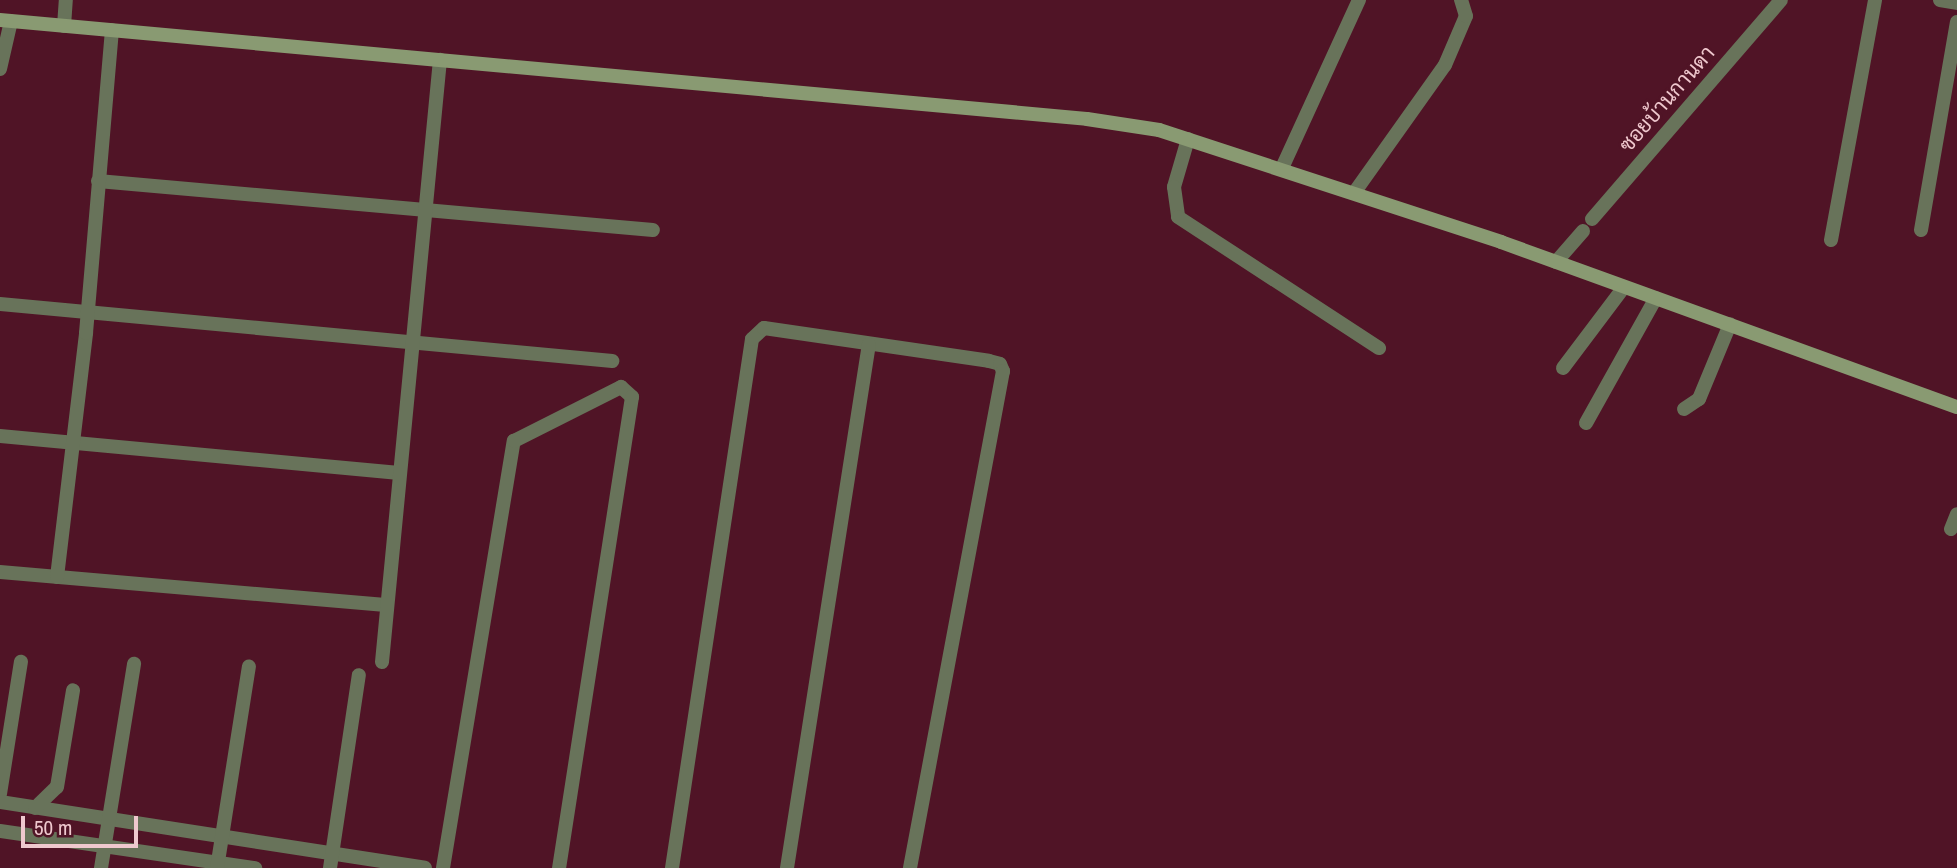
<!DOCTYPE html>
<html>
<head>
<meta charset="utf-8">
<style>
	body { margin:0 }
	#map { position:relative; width:1957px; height:868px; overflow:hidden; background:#501426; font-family:"Archivo Narrow",Sarabun,sans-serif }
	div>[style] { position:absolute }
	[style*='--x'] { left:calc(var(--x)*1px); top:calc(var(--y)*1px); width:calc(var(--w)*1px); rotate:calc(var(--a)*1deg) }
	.street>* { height:14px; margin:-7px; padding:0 7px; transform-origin:7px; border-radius:7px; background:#68735a }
	.secondary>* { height:14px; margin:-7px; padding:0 7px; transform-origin:7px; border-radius:7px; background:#899a72 }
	span { translate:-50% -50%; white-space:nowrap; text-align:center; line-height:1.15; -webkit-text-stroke:5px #501426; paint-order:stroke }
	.street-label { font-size:21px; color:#efc8ce }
	.scale { position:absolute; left:21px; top:816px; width:117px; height:32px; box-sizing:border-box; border:4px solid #efc8ce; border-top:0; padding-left:9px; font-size:21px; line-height:24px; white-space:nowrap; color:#efc8ce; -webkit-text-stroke:5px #501426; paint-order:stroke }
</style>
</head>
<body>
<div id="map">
	<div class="street">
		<i style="--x:1940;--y:0;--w:17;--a:10"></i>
		<i style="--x:64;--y:26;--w:26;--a:-86"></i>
		<i style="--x:0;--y:69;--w:49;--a:-77.1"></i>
		<i style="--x:1188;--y:139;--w:50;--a:106.3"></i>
		<i style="--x:1174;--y:187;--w:30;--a:82"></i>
		<i style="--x:1178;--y:217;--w:240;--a:33.1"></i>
		<i style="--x:1282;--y:168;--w:185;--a:-65.4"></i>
		<i style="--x:98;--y:181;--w:557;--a:5.05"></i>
		<i style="--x:1354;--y:193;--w:157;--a:-54.6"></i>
		<i style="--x:1445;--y:65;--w:53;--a:-66.8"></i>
		<i style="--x:1466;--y:16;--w:17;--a:-107"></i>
		<i style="--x:1592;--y:219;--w:289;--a:-49.2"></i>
		<i style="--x:1921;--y:230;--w:211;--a:-80.2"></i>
		<i style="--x:1831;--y:240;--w:244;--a:-79.6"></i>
		<i style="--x:1556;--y:262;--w:41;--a:-48.9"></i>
		<i style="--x:0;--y:304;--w:615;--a:5.32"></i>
		<i style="--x:1563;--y:368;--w:101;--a:-53"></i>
		<i style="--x:1684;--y:409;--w:18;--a:-34"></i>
		<i style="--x:1699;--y:399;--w:81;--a:-67.5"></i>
		<i style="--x:1586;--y:423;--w:143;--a:-60.8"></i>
		<i style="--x:0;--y:436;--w:401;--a:5.3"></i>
		<i style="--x:1951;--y:529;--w:16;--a:-68"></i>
		<i style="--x:0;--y:572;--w:387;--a:4.9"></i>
		<i style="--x:57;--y:577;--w:246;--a:-83.2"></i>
		<i style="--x:86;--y:333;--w:304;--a:-85.1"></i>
		<i style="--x:382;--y:662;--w:605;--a:-84.5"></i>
		<i style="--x:0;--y:794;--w:134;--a:-81"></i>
		<i style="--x:0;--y:802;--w:430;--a:8.8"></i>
		<i style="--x:35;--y:808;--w:30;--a:-44"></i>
		<i style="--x:57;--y:787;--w:98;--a:-80.6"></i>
		<i style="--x:0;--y:831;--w:258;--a:8.3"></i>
		<i style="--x:101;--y:868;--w:207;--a:-80.8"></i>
		<i style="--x:217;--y:868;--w:204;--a:-81"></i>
		<i style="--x:330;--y:868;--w:195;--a:-81.5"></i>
		<i style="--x:443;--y:868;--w:433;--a:-80.6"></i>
		<i style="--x:514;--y:441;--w:120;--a:-26.8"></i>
		<i style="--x:621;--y:387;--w:15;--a:42"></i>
		<i style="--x:632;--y:397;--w:477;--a:98.8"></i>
		<i style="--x:672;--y:868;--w:535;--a:-81.4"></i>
		<i style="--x:752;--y:339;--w:16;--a:-43"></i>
		<i style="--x:764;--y:328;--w:227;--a:8.3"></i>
		<i style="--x:989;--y:361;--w:11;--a:15"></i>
		<i style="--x:1000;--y:364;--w:8;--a:67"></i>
		<i style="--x:1003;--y:371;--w:506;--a:100.6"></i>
		<i style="--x:787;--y:868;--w:530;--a:-81.11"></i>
	</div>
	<div class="secondary">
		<i style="--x:0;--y:20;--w:1091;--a:5.2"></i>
		<i style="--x:1087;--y:119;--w:73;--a:8.7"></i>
		<i style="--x:1159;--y:130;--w:360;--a:18.1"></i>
		<i style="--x:1501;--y:242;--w:485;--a:19.9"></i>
	</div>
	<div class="street-label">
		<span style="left:1667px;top:99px;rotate:-49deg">ซอยบ้านกานดา</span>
	</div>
	<div class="scale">50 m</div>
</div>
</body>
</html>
